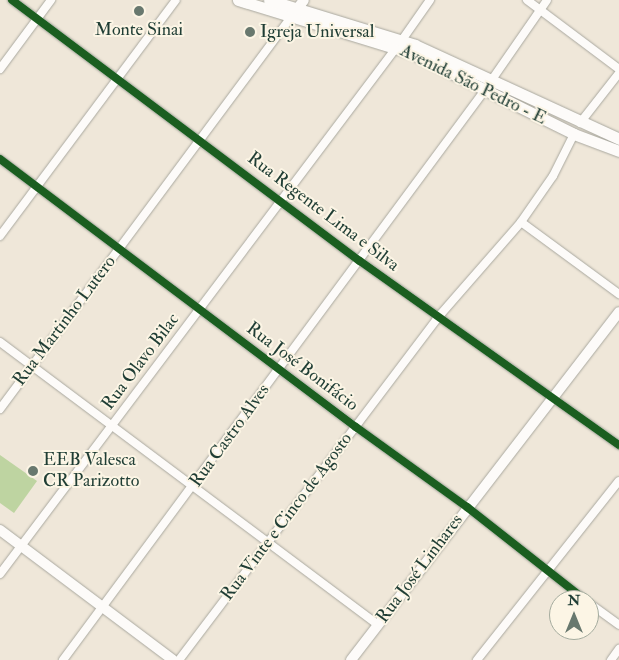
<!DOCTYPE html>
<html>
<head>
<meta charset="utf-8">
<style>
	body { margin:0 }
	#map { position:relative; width:619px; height:660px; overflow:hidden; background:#efe7d9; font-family:"IM FELL Double Pica",serif }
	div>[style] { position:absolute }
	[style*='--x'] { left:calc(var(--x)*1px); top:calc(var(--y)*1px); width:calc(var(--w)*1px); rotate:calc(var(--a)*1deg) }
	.green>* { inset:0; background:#bed4a1 }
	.roads { filter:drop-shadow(0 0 1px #a9a89f) drop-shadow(0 0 1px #a9a89f) }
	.minor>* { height:8px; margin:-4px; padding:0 4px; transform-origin:4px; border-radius:4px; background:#fdfbf9 }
	.tertiary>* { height:10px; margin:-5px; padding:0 5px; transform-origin:5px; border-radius:5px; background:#fdfbf9 }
	.secondary>* { height:11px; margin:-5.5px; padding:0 5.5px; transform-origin:5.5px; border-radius:5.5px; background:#fdfbf9 }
	.cycleway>* { height:8px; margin:-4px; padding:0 4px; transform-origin:4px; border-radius:4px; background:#1b5e20 }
	.dots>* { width:14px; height:14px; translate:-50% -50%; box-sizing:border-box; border:2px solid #fcf5e5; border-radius:50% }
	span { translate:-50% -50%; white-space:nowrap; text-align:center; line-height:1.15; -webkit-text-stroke:4px #fcf5e5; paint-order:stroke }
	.poi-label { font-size:18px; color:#1f3d34 }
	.left { translate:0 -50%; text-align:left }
	.street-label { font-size:18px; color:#1f3d34 }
	.north { position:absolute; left:549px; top:590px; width:50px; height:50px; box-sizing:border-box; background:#fcf5e5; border:1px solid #a4ab9e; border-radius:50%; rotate:0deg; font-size:14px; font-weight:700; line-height:20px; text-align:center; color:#1f3d34 }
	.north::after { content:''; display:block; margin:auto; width:18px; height:22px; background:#68786e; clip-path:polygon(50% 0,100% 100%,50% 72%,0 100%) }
</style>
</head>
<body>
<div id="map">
	<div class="green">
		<i style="clip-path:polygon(0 455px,37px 481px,14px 513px,0 503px)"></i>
	</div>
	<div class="roads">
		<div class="minor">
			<i style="--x:12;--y:0;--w:435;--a:36.9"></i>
			<i style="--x:360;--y:261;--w:318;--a:35.4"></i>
			<i style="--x:527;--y:0;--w:115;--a:36.9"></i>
			<i style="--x:402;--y:40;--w:49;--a:-55"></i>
			<i style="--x:0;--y:69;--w:86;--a:-53.5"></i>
			<i style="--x:491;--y:81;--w:98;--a:-55.3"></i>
			<i style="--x:580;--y:123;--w:63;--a:-52"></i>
			<i style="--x:0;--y:159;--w:446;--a:37"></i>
			<i style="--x:356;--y:427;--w:137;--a:35.8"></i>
			<i style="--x:467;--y:507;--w:150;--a:38.2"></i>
			<i style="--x:521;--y:222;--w:122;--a:36.3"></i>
			<i style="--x:0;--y:236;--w:294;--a:-53.3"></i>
			<i style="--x:0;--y:342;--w:472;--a:36.8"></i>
			<i style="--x:0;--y:409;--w:488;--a:-53.4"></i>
			<i style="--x:0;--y:574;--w:658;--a:-53.03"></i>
			<i style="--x:589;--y:603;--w:37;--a:36"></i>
			<i style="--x:63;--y:660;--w:709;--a:-53.49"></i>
			<i style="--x:179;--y:660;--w:433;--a:-52.9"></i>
			<i style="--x:440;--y:315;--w:123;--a:-48.9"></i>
			<i style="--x:521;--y:222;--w:56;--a:-55.2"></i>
			<i style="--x:553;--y:176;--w:47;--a:-63.4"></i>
			<i style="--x:477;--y:660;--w:228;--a:-51.6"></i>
			<i style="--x:611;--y:660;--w:14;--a:-54"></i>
		</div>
		<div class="tertiary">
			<i style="--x:297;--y:9;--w:11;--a:-52"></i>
			<i style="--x:0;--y:530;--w:216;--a:36.9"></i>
			<i style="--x:351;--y:660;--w:439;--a:-52.4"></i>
		</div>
		<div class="secondary">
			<i style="--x:238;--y:0;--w:181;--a:17"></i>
			<i style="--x:411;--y:53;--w:182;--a:26.4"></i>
			<i style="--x:574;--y:134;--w:48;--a:20.7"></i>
			<i style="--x:269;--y:0;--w:153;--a:17.1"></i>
			<i style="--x:415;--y:45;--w:225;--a:24.7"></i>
		</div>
	</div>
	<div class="cycleway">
		<i style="--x:12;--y:0;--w:435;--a:36.9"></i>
		<i style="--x:360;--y:261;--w:318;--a:35.4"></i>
		<i style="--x:0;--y:159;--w:446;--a:37"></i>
		<i style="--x:356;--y:427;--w:137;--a:35.8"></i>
		<i style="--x:467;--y:507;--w:150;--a:38.2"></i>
	</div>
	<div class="dots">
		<i style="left:139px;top:11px;background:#68786e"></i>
		<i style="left:250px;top:32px;background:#68786e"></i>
		<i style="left:33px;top:471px;background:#68786e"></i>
	</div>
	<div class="poi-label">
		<span style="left:139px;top:30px">Monte Sinai</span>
		<span class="left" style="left:260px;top:32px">Igreja Universal</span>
		<span class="left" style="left:43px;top:471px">EEB Valesca<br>CR Parizotto</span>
	</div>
	<div class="street-label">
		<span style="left:473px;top:85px;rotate:26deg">Avenida São Pedro - E</span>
		<span style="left:323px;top:212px;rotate:37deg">Rua Regente Lima e Silva</span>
		<span style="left:65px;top:321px;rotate:-53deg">Rua Martinho Lutero</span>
		<span style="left:141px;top:362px;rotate:-53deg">Rua Olavo Bilac</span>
		<span style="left:302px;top:367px;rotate:37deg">Rua José Bonifácio</span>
		<span style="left:230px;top:436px;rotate:-54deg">Rua Castro Alves</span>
		<span style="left:287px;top:517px;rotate:-53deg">Rua Vinte e Cinco de Agosto</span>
		<span style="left:420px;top:569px;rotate:-53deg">Rua José Linhares</span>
	</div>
	<div class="north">N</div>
</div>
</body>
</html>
